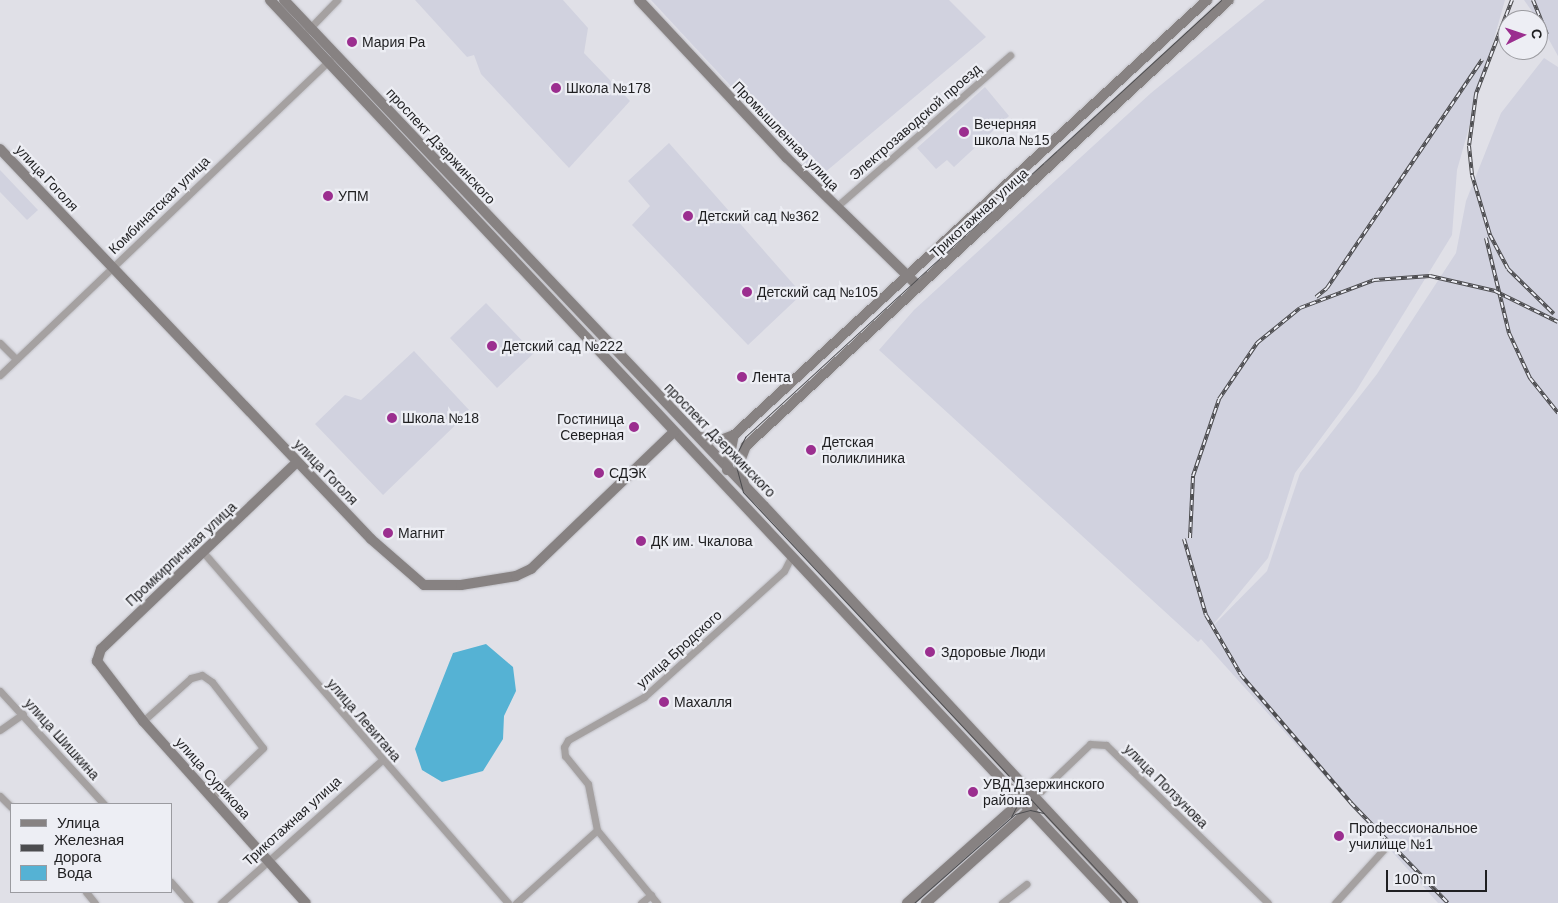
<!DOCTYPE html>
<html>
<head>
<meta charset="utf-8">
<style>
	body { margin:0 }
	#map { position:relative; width:1558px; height:903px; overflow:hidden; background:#e0e0e7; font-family:Arial,sans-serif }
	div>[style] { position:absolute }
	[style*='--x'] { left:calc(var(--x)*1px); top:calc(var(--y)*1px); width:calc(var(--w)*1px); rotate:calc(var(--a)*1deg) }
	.built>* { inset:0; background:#d1d2df }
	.water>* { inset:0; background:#55b2d4 }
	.roads { filter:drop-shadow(0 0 1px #bdbdc3) drop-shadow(0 0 1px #bdbdc3) }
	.street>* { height:7px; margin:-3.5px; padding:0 3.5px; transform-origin:3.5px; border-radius:3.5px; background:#a5a1a1 }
	.secondary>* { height:10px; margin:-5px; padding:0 5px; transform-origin:5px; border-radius:5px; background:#878282 }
	.tram>* { height:1px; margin:-0.5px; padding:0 0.5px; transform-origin:0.5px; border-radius:0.5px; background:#4c4c4f }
	.rail>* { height:4px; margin-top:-2px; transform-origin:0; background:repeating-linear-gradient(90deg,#edeef4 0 5.5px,#4c4c4f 0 11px); box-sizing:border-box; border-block:1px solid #4c4c4f }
	.dots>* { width:14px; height:14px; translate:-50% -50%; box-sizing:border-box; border:2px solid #edeef4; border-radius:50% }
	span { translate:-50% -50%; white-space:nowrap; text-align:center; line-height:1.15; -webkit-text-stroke:4.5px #edeef4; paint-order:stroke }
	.poi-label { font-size:14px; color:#1f1f21 }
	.left { translate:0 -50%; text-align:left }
	.right { translate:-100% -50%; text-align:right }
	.street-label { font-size:14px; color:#1f1f21 }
	.legend { position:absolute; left:10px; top:803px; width:162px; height:90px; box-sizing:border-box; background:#edeef4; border:1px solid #9b9ba0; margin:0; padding:6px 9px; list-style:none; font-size:15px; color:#1f1f21 }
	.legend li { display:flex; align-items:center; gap:10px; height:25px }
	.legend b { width:25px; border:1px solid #9b9ba0 }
	.north { position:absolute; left:1498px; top:10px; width:50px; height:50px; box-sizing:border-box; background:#edeef4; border:1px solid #9b9ba0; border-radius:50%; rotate:86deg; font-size:14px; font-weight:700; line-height:20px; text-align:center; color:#1f1f21 }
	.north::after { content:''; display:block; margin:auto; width:18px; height:22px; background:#9b2e8f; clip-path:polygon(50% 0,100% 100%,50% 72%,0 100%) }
	.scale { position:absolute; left:1386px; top:870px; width:101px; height:22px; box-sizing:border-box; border:2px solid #1f1f21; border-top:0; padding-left:6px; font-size:15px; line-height:18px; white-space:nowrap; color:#1f1f21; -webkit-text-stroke:4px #edeef4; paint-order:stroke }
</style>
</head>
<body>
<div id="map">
	<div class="built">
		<i style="clip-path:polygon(415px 0,563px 0,588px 28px,584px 53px,630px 101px,569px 168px,481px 74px,474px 55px,467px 57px)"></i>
		<i style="clip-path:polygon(651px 0,949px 0,986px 37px,817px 179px)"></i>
		<i style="clip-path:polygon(1265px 0,1505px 0,1457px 170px,1452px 235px,1356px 391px,1295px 473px,1268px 558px,1207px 632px,1267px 571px,1300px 473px,1377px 374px,1456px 253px,1466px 201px,1501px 113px,1544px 58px,1558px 67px,1558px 903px,1438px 903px,1201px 639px,1198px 642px,879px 350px,914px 310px,1151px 93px)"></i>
		<i style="clip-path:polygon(1524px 0,1558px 0,1558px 56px,1538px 20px)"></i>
		<i style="clip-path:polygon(985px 87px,1009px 116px,954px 167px,947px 160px,936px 169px,917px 148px)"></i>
		<i style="clip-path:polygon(669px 143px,802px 294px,748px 345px,632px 225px,650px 206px,628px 181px)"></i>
		<i style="clip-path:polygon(0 170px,38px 210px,27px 220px,0 192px)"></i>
		<i style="clip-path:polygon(486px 303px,534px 353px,497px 388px,450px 338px)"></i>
		<i style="clip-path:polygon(414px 351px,470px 411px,383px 495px,315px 424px,345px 395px,361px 400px)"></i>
	</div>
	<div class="water">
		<i style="clip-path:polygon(486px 644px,513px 667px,516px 691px,504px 716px,503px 739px,483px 771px,442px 782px,422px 770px,415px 749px,453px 653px)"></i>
	</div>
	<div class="roads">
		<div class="street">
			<i style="--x:308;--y:30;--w:42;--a:-46"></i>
			<i style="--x:836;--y:207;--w:231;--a:-41.1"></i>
			<i style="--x:0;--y:343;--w:23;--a:45"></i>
			<i style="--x:0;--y:375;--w:456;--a:-43.7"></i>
			<i style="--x:203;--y:552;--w:465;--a:49"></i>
			<i style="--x:0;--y:691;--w:154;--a:47.4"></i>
			<i style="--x:143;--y:721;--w:64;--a:-41.9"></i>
			<i style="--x:191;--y:678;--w:11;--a:-15"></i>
			<i style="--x:202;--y:675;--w:12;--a:35"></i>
			<i style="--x:212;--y:682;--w:83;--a:52.3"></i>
			<i style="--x:263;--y:748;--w:71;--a:136.1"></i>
			<i style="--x:0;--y:730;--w:28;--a:-35"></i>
			<i style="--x:1030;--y:793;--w:11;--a:-10"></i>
			<i style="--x:1041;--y:791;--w:68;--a:-43.8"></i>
			<i style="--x:1090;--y:744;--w:16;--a:4"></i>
			<i style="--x:1106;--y:745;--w:226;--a:44.3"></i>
			<i style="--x:0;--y:796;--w:16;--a:45"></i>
			<i style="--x:171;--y:882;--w:28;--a:49"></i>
			<i style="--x:86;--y:892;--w:14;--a:51"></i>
			<i style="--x:221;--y:903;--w:215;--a:-41.6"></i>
			<i style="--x:516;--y:903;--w:109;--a:-42"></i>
			<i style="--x:641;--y:903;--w:13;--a:-39"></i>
			<i style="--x:657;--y:903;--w:94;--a:-129.4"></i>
			<i style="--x:597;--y:830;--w:47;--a:-101.1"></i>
			<i style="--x:588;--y:784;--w:36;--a:-129"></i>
			<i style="--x:565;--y:756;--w:9;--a:-96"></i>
			<i style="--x:564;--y:747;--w:8;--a:-60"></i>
			<i style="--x:568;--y:740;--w:87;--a:-29.5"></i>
			<i style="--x:644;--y:697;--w:188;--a:-42"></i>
			<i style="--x:784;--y:571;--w:16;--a:-63"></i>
			<i style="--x:1002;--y:903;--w:31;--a:-38"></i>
			<i style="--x:1335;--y:903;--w:72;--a:-47.8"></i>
		</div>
		<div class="secondary">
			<i style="--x:270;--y:0;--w:1238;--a:46.83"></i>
			<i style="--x:284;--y:0;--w:697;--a:46.51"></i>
			<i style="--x:764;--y:506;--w:542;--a:47.09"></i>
			<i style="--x:639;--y:0;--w:216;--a:46.9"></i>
			<i style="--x:787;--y:158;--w:183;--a:44.3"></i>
			<i style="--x:0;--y:149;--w:538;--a:46.43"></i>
			<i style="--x:371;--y:539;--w:70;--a:41"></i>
			<i style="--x:424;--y:585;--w:37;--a:0"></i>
			<i style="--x:461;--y:585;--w:56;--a:-9.3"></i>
			<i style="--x:516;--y:576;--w:17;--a:-25"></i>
			<i style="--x:531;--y:569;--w:198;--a:-43.8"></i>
			<i style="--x:700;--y:437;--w:21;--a:8"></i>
			<i style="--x:721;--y:440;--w:14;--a:-21"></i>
			<i style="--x:734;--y:435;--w:643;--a:-42.6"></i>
			<i style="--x:297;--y:462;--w:271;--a:136.3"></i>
			<i style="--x:101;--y:649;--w:13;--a:108"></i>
			<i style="--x:97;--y:661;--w:76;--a:52.5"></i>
			<i style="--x:143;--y:721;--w:244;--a:48.2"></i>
			<i style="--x:727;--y:470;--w:36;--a:-79"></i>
			<i style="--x:744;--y:484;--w:21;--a:-104"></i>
			<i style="--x:739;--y:464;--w:19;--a:-69"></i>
			<i style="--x:746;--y:446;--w:657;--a:-42.72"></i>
			<i style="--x:907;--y:903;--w:159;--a:-41.7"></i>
			<i style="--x:926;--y:903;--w:145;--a:-41.9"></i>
		</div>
	</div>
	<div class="tram">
		<i style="--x:1011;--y:817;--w:13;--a:-63"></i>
		<i style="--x:1017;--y:805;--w:20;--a:-99"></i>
		<i style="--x:914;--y:903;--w:135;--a:-41.4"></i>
		<i style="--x:1015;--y:814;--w:16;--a:-15"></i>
		<i style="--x:1030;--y:810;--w:14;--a:12"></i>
		<i style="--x:1128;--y:903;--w:563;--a:-133.13"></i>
		<i style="--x:743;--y:492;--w:34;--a:-105"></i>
		<i style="--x:734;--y:459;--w:25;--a:-63"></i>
		<i style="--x:745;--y:437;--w:646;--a:-42.55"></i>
	</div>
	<div class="rail">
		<i style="--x:1512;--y:0;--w:101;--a:111"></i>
		<i style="--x:1476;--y:94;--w:52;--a:97.7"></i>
		<i style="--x:1469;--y:146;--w:29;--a:84"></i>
		<i style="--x:1472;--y:175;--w:63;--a:73.3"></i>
		<i style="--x:1490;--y:235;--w:38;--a:62"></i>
		<i style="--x:1508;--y:269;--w:64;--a:44.4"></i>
		<i style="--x:1533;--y:0;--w:37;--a:68"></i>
		<i style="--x:1486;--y:238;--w:98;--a:76.4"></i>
		<i style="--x:1509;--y:333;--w:50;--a:65"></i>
		<i style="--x:1530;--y:378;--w:45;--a:51.3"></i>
		<i style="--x:1316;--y:297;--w:14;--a:-39"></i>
		<i style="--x:1327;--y:288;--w:276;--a:-55.8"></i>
		<i style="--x:1190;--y:538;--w:62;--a:-87.2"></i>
		<i style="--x:1193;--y:476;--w:81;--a:-71.3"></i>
		<i style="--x:1219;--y:399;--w:68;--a:-55.8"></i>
		<i style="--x:1257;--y:343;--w:55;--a:-39.1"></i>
		<i style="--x:1300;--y:308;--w:79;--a:-20.7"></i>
		<i style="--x:1374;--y:280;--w:56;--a:-4.1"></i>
		<i style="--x:1430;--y:276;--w:67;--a:13"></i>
		<i style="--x:1495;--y:291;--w:70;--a:26.2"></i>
		<i style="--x:1184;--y:539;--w:79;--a:73.9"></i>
		<i style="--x:1206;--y:615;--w:69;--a:59.7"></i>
		<i style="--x:1241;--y:675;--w:169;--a:49.3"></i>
		<i style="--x:1351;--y:803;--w:139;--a:45.9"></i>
	</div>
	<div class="dots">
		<i style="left:352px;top:42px;background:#9b2e8f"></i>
		<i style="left:556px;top:88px;background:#9b2e8f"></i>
		<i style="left:964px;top:132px;background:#9b2e8f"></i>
		<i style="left:328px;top:196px;background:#9b2e8f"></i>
		<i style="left:688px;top:216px;background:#9b2e8f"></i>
		<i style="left:747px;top:292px;background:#9b2e8f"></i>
		<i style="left:492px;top:346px;background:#9b2e8f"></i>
		<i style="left:742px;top:377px;background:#9b2e8f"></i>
		<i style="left:392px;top:418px;background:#9b2e8f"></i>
		<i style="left:634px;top:427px;background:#9b2e8f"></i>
		<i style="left:811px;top:450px;background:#9b2e8f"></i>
		<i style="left:599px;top:473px;background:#9b2e8f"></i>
		<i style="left:388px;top:533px;background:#9b2e8f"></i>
		<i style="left:641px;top:541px;background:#9b2e8f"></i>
		<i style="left:930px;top:652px;background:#9b2e8f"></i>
		<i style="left:664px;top:702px;background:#9b2e8f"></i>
		<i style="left:973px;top:792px;background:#9b2e8f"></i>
		<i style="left:1339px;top:836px;background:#9b2e8f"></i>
	</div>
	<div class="poi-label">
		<span class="left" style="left:362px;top:42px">Мария Ра</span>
		<span class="left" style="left:566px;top:88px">Школа №178</span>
		<span class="left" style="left:974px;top:132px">Вечерняя<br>школа №15</span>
		<span class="left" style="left:338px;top:196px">УПМ</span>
		<span class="left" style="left:698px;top:216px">Детский сад №362</span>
		<span class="left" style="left:757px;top:292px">Детский сад №105</span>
		<span class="left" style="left:502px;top:346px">Детский сад №222</span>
		<span class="left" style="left:752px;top:377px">Лента</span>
		<span class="left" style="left:402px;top:418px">Школа №18</span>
		<span class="right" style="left:624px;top:427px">Гостиница<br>Северная</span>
		<span class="left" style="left:822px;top:450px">Детская<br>поликлиника</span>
		<span class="left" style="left:609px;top:473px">СДЭК</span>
		<span class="left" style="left:398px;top:533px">Магнит</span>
		<span class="left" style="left:651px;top:541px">ДК им. Чкалова</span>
		<span class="left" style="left:941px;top:652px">Здоровые Люди</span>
		<span class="left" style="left:674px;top:702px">Махалля</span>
		<span class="left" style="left:983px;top:792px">УВД Дзержинского<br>района</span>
		<span class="left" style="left:1349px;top:836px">Профессиональное<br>училище №1</span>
	</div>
	<div class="street-label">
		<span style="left:915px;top:122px;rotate:-41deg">Электрозаводской проезд</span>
		<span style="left:786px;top:136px;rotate:46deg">Промышленная улица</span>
		<span style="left:441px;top:146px;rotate:47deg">проспект Дзержинского</span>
		<span style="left:47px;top:178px;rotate:47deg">улица Гоголя</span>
		<span style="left:159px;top:205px;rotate:-44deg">Комбинатская улица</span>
		<span style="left:979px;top:213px;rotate:-42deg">Трикотажная улица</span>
		<span style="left:720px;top:440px;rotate:46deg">проспект Дзержинского</span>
		<span style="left:326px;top:472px;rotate:46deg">улица Гоголя</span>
		<span style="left:181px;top:554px;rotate:-43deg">Промкирпичная улица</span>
		<span style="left:679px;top:649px;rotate:-42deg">улица Бродского</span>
		<span style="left:364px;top:720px;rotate:49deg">улица Левитана</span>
		<span style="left:62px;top:739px;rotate:48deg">улица Шишкина</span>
		<span style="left:213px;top:778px;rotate:48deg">улица Сурикова</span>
		<span style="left:1166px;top:786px;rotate:45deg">улица Ползунова</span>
		<span style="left:292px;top:821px;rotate:-42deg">Трикотажная улица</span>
	</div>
	<ul class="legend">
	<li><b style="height:6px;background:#878282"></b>Улица</li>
	<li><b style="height:6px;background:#4c4c4f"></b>Железная дорога</li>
	<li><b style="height:14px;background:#55b2d4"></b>Вода</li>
	</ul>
	<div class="north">С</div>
	<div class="scale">100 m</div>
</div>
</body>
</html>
